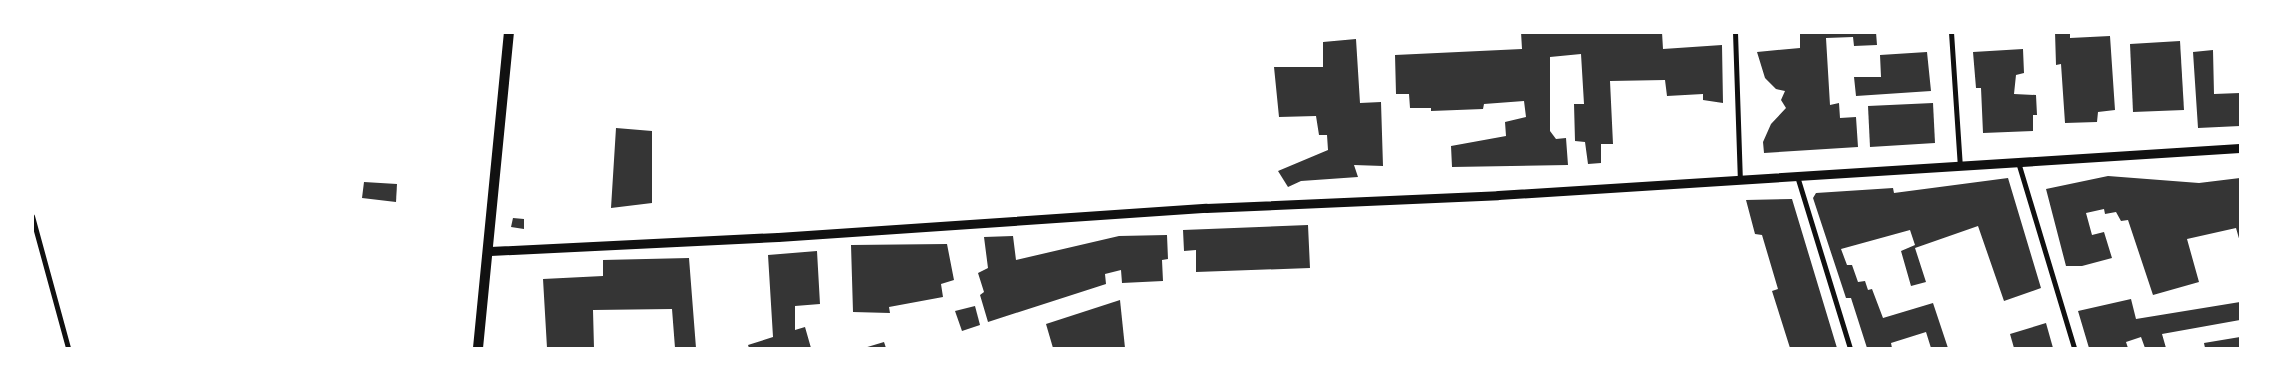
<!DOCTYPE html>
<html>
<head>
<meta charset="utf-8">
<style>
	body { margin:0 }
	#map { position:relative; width:2273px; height:381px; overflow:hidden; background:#fff; font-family:"Archivo Narrow",sans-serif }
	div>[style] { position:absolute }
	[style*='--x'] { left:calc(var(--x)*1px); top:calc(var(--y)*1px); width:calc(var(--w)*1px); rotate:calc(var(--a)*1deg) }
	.building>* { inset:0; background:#353535 }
	.minor>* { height:5px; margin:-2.5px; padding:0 2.5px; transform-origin:2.5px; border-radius:2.5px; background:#111 }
	.tertiary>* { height:9px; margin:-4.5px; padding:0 4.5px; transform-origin:4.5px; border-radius:4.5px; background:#111 }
	.secondary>* { height:10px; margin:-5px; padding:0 5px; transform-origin:5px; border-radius:5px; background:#111 }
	span { translate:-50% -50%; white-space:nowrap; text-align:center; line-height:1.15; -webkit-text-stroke:4.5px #fff; paint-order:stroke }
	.frame { position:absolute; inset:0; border:34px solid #fff; pointer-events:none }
</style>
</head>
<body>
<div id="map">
	<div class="building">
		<i style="clip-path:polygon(1521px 32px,1662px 32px,1663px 49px,1722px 45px,1723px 103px,1703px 100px,1703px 94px,1667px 96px,1665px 80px,1610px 81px,1613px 144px,1601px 144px,1601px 163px,1588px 164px,1585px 142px,1575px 141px,1574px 104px,1584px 104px,1581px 54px,1550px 57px,1550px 131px,1556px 139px,1566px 138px,1568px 165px,1452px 167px,1451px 146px,1506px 136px,1505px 122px,1526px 117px,1524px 101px,1484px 104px,1483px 109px,1431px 111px,1431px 108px,1410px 108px,1409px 94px,1396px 94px,1395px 55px,1522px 49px)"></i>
		<i style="clip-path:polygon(1800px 32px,1876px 32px,1877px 45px,1854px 46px,1853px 37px,1826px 38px,1830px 105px,1839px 103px,1840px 118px,1856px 117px,1858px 147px,1764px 153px,1763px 142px,1771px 124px,1786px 108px,1781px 100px,1785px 91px,1776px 89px,1765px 78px,1757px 52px,1800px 48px)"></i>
		<i style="clip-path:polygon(2055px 32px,2070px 32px,2070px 38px,2110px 36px,2115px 110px,2098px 112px,2097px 122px,2065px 123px,2061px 64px,2056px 65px)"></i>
		<i style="clip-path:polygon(1356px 39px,1360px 103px,1381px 102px,1383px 166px,1354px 165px,1358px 177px,1301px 181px,1288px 187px,1278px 171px,1328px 150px,1327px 135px,1319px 135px,1316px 116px,1279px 117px,1274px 67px,1323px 67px,1323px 42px)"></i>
		<i style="clip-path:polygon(2180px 41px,2184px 110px,2133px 112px,2130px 44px)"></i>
		<i style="clip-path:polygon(2023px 49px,2024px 73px,2016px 75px,2014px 94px,2036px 95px,2037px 115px,2033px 115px,2033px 131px,1983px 133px,1981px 88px,1976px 88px,1973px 52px)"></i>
		<i style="clip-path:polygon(2213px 50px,2214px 94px,2240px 93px,2240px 126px,2198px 128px,2193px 52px)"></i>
		<i style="clip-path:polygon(1927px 52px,1931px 91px,1856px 96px,1854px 77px,1881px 77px,1880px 55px)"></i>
		<i style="clip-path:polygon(1933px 103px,1935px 143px,1870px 147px,1868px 106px)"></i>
		<i style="clip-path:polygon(616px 128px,652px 131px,652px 203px,611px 208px)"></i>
		<i style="clip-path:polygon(2108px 176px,2199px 183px,2240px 178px,2240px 242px,2236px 228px,2187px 239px,2199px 282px,2153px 295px,2128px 220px,2121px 221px,2116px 212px,2105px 214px,2104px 209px,2086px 213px,2092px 235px,2104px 232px,2112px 258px,2082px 266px,2066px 266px,2046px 189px)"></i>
		<i style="clip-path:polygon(2008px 178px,2041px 288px,2004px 301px,1978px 226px,1915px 248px,1926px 282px,1911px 286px,1901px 251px,1915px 245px,1910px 230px,1841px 249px,1847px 265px,1852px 265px,1858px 282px,1865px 281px,1868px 290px,1872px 289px,1883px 318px,1933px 303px,1948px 348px,1931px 348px,1926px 332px,1891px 343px,1892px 348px,1867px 348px,1851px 298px,1846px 298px,1813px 198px,1816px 193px,1893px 188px,1894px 193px)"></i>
		<i style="clip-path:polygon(364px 182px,397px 184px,396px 202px,362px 198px)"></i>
		<i style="clip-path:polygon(1792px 199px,1837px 348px,1790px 348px,1772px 291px,1778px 289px,1762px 235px,1755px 234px,1746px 200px)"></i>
		<i style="clip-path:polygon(513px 218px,524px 219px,524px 229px,511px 227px)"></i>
		<i style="clip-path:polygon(1308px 225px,1310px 268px,1196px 272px,1196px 250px,1184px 251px,1183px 230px)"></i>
		<i style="clip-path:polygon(1167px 235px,1168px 259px,1162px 260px,1163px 281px,1122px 283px,1121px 270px,1105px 274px,1106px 284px,988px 322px,980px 295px,984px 292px,978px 273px,988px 268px,984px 237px,1013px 236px,1016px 260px,1119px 236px)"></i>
		<i style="clip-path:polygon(947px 244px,954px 280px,941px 284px,943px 297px,889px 307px,890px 313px,853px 312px,851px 245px)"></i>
		<i style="clip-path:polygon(817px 251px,820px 304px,795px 306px,795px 330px,805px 327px,811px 348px,749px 348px,748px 345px,773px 337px,768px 255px)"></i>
		<i style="clip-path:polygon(689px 258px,696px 348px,675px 348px,672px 309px,593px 310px,594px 348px,547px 348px,543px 279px,603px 276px,603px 260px)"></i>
		<i style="clip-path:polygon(2131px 299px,2136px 319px,2240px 302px,2240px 320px,2162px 334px,2166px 348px,2145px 348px,2141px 337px,2126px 342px,2128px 348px,2089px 348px,2078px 311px)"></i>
		<i style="clip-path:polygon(1120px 300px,1125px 348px,1053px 348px,1046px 324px)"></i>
		<i style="clip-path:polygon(975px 306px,980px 325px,962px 331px,955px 311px)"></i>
		<i style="clip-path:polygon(2046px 323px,2053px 348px,2014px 348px,2010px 334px)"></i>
		<i style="clip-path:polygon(2240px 337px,2240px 348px,2205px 348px,2204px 343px)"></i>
		<i style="clip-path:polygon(884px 342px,886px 348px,864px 348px)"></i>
	</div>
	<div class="minor">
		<i style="--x:1735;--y:32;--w:148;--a:88.1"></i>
		<i style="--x:1951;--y:32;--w:134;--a:86.2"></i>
		<i style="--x:2018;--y:162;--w:194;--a:73.2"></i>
		<i style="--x:1797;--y:176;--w:180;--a:72.9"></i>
		<i style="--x:32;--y:216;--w:137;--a:74.7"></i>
	</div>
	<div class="tertiary">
		<i style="--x:490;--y:251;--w:288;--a:-2.8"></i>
		<i style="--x:778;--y:237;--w:429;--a:-3.9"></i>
		<i style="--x:1206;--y:208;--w:292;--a:-2.5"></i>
		<i style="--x:1498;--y:195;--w:743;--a:-3.62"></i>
	</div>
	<div class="secondary">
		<i style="--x:478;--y:348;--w:318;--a:-84.4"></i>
	</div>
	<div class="frame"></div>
</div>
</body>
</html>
